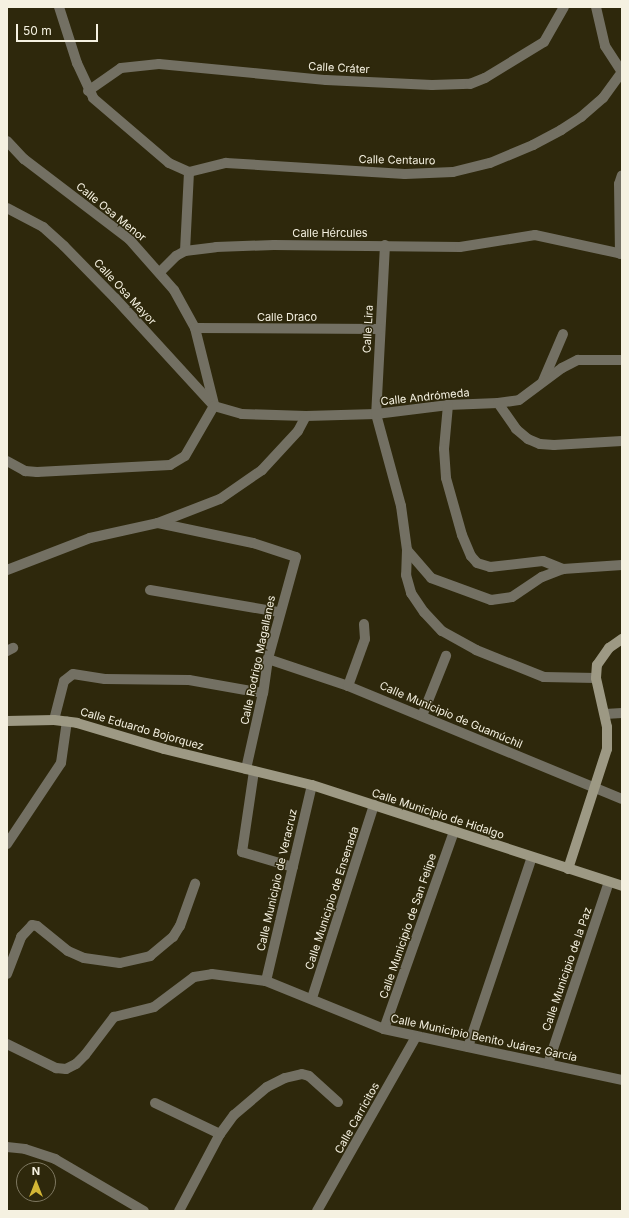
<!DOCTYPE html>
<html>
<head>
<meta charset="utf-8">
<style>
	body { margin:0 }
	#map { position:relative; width:629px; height:1218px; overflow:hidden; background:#2e280c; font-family:Inter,sans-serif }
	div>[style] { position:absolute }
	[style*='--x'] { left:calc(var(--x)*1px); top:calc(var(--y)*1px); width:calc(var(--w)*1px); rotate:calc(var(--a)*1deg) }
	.street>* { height:10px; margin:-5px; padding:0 5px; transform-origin:5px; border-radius:5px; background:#737063 }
	.secondary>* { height:10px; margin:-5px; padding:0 5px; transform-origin:5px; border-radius:5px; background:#9d9984 }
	span { translate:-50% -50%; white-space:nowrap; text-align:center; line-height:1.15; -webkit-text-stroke:3px #2e280c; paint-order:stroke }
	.street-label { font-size:11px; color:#f5f1e1 }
	.frame { position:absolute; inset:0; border:8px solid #f5f1e1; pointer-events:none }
	.north { position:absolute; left:16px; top:1162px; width:40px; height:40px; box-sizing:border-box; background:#2e280c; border:1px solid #7e7861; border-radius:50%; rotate:0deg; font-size:11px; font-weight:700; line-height:16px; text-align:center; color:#f5f1e1 }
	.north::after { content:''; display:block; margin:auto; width:14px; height:18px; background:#d3b635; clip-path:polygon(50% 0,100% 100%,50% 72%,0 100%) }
	.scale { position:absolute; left:16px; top:24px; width:82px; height:18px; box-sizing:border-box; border:2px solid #f5f1e1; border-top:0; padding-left:5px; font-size:12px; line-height:14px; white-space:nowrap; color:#f5f1e1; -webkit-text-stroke:3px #2e280c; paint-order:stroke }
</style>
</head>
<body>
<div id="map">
	<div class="street">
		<i style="--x:59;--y:7;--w:59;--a:72.2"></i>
		<i style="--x:77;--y:63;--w:38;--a:65"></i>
		<i style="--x:93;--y:98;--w:100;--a:40.5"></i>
		<i style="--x:169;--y:163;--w:22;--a:24"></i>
		<i style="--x:189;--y:172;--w:79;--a:92.9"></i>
		<i style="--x:596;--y:7;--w:40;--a:77"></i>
		<i style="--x:605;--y:46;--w:31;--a:57"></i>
		<i style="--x:88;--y:91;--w:40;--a:-34.9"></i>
		<i style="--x:121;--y:68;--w:38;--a:-6"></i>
		<i style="--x:159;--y:64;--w:168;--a:5.5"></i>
		<i style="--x:326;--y:80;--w:106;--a:2.7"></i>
		<i style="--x:432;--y:85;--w:38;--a:-2"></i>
		<i style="--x:470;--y:84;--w:16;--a:-22"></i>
		<i style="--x:485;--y:78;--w:69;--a:-31.4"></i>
		<i style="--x:544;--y:42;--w:40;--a:-60.3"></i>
		<i style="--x:7;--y:141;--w:25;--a:47"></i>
		<i style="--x:24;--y:159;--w:132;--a:37.3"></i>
		<i style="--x:129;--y:239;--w:68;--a:48.6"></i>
		<i style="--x:174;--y:290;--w:43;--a:61.1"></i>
		<i style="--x:195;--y:328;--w:78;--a:76"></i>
		<i style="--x:189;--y:172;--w:38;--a:-14"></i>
		<i style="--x:226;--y:163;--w:179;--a:3.5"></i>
		<i style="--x:405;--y:174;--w:48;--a:-2.4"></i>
		<i style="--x:453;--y:172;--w:38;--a:-14"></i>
		<i style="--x:490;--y:163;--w:47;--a:-22.7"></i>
		<i style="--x:533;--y:145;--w:32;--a:-28"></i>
		<i style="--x:561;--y:130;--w:24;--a:-33"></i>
		<i style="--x:581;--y:117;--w:29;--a:-41"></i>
		<i style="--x:603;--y:98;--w:32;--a:-54"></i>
		<i style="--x:7;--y:208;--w:41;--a:27.8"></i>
		<i style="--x:43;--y:227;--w:28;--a:42"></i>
		<i style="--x:64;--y:246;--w:73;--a:45.6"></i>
		<i style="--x:115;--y:298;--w:147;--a:47.5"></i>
		<i style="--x:214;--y:406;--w:29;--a:16"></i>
		<i style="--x:242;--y:414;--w:64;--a:1.8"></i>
		<i style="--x:306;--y:416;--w:70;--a:-1.6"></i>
		<i style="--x:376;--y:414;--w:73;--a:-7.1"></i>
		<i style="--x:448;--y:405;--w:50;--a:-2.3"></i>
		<i style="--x:498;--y:403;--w:32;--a:55"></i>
		<i style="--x:516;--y:429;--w:16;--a:40"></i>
		<i style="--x:528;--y:439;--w:13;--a:23"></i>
		<i style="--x:540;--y:444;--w:14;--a:4"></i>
		<i style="--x:554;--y:445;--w:68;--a:-3.4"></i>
		<i style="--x:385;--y:245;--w:169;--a:93"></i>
		<i style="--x:376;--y:414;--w:95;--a:74.8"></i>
		<i style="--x:401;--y:506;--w:44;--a:82.2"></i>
		<i style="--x:407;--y:550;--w:25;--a:92"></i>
		<i style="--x:406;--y:575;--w:19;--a:74"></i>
		<i style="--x:411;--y:593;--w:23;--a:56"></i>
		<i style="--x:424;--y:612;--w:26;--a:47"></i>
		<i style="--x:442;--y:631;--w:39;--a:29"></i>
		<i style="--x:476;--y:650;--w:73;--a:21.7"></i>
		<i style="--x:544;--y:677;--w:52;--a:1.1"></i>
		<i style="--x:620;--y:254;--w:70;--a:-90.8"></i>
		<i style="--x:619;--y:184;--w:9;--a:-72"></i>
		<i style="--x:160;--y:272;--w:23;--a:-45"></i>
		<i style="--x:176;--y:256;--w:10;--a:-29"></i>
		<i style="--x:185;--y:251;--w:31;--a:-7"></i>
		<i style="--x:216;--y:247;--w:58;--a:-2"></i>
		<i style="--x:274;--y:245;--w:186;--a:0.6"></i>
		<i style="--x:460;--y:247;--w:76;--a:-9.1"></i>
		<i style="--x:535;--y:235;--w:89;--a:12.3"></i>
		<i style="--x:195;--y:328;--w:185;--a:0.3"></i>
		<i style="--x:543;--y:381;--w:51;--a:-66.9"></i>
		<i style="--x:498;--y:403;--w:21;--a:-8"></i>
		<i style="--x:519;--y:400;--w:54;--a:-36.7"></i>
		<i style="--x:562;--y:368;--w:18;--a:-27"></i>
		<i style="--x:578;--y:360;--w:44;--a:0"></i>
		<i style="--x:448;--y:405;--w:44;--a:95.2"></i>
		<i style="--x:444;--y:449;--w:29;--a:86"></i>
		<i style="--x:446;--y:478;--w:59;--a:74.3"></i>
		<i style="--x:462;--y:535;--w:23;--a:67"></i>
		<i style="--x:471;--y:556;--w:9;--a:49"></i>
		<i style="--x:477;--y:563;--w:14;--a:17"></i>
		<i style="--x:490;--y:567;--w:53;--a:-6.5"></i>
		<i style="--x:543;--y:561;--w:22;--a:22"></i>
		<i style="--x:7;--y:461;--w:21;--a:29"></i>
		<i style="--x:25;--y:471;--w:12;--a:5"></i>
		<i style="--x:37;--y:472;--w:133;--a:-3"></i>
		<i style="--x:170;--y:465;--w:17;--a:-31"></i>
		<i style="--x:185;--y:456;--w:58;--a:-59.9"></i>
		<i style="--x:158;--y:523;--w:97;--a:11.9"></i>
		<i style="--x:253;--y:543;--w:45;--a:18"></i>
		<i style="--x:296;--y:557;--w:106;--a:105.4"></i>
		<i style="--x:268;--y:659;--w:34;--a:98"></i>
		<i style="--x:263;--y:693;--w:78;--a:102.6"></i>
		<i style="--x:407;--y:550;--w:37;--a:49"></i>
		<i style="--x:431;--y:578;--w:64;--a:20.1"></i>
		<i style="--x:491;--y:600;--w:21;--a:-8"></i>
		<i style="--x:512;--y:597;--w:36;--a:-34"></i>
		<i style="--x:542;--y:577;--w:22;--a:-21"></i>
		<i style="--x:563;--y:569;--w:59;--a:-3.9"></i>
		<i style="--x:7;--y:570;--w:89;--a:-21.1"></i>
		<i style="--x:90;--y:538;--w:70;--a:-12.4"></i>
		<i style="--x:158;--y:523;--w:66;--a:-21.2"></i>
		<i style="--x:220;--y:499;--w:51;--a:-34.6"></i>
		<i style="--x:262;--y:470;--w:53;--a:-47.3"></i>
		<i style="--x:298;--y:431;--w:17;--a:-62"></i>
		<i style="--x:150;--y:590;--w:131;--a:9.7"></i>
		<i style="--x:7;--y:651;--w:7;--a:-27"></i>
		<i style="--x:268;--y:659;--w:84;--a:18.6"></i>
		<i style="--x:348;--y:686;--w:296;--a:22.4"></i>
		<i style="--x:348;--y:686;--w:50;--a:-70.1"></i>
		<i style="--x:365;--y:639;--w:15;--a:-94"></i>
		<i style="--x:605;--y:714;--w:17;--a:-3"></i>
		<i style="--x:422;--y:716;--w:65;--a:-68.2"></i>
		<i style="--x:54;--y:720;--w:40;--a:-75.6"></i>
		<i style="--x:64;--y:681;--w:11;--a:-38"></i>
		<i style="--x:73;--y:674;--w:32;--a:9"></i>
		<i style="--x:105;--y:679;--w:84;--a:0.7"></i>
		<i style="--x:189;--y:680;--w:75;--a:10"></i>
		<i style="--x:254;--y:771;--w:82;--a:98.4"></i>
		<i style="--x:242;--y:852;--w:53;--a:16.4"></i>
		<i style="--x:7;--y:844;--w:97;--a:-56.3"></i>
		<i style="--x:61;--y:763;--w:42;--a:-81.9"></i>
		<i style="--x:7;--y:974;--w:40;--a:-69"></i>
		<i style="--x:21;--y:937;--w:16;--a:-47"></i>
		<i style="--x:32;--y:925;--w:5;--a:11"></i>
		<i style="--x:37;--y:926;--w:40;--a:39"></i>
		<i style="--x:68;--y:951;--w:17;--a:24"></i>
		<i style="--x:84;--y:958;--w:36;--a:8"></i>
		<i style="--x:120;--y:963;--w:31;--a:-13"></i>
		<i style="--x:150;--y:956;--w:30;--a:-40"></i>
		<i style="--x:173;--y:937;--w:13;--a:-58"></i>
		<i style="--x:180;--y:926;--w:45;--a:-70.3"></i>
		<i style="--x:266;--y:981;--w:201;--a:-76.8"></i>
		<i style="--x:312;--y:998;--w:203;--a:-72.2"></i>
		<i style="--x:384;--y:1029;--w:210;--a:-70.5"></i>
		<i style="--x:7;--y:1044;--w:55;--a:26.1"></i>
		<i style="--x:56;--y:1068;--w:10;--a:6"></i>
		<i style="--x:66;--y:1069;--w:11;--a:-27"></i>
		<i style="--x:76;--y:1064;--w:13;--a:-45"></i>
		<i style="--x:85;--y:1055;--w:48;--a:-52.7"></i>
		<i style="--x:114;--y:1017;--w:41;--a:-14"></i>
		<i style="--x:154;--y:1007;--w:50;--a:-36.9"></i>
		<i style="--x:194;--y:977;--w:18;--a:-9"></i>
		<i style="--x:212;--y:974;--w:54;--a:7.4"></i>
		<i style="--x:266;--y:981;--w:127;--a:22.1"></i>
		<i style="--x:384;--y:1029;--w:243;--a:12.1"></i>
		<i style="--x:468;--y:1047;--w:200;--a:-71.4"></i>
		<i style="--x:548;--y:1064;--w:192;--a:-71.5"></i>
		<i style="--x:155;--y:1103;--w:72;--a:25.5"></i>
		<i style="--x:7;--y:1147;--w:18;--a:6"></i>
		<i style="--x:25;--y:1149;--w:32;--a:18"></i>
		<i style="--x:55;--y:1159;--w:103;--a:30.3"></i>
		<i style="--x:179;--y:1211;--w:87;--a:-62"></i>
		<i style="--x:220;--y:1134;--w:24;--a:-54"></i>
		<i style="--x:234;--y:1115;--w:43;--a:-40.3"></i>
		<i style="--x:267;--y:1087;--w:20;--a:-27"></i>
		<i style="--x:285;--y:1078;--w:17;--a:-13"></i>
		<i style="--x:302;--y:1074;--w:7;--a:16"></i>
		<i style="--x:309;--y:1076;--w:39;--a:42"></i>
		<i style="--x:317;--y:1211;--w:200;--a:-60.4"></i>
	</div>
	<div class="secondary">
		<i style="--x:7;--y:721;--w:47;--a:-1.2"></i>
		<i style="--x:54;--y:720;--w:23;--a:7"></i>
		<i style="--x:77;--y:723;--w:91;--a:16.6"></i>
		<i style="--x:164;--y:749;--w:152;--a:13.7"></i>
		<i style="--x:312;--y:785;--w:326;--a:18"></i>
		<i style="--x:568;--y:869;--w:126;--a:-72"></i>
		<i style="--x:607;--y:749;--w:22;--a:-90"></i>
		<i style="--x:607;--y:727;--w:50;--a:-102.7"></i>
		<i style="--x:596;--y:678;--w:13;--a:-86"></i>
		<i style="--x:597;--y:665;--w:21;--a:-55"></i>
		<i style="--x:609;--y:648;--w:16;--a:-35"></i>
	</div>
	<div class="street-label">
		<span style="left:339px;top:68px;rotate:3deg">Calle Cráter</span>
		<span style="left:397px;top:160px;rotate:1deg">Calle Centauro</span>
		<span style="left:111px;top:212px;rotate:39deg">Calle Osa Menor</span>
		<span style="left:330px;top:233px">Calle Hércules</span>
		<span style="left:125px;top:292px;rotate:47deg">Calle Osa Mayor</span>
		<span style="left:287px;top:317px">Calle Draco</span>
		<span style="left:368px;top:329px;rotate:-87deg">Calle Lira</span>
		<span style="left:425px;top:397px;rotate:-6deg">Calle Andrómeda</span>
		<span style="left:258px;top:660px;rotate:-78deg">Calle Rodrigo Magallanes</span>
		<span style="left:451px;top:715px;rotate:23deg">Calle Municipio de Guamúchil</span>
		<span style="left:142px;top:729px;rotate:16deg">Calle Eduardo Bojorquez</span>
		<span style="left:438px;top:814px;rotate:18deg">Calle Municipio de Hidalgo</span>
		<span style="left:277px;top:880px;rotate:-77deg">Calle Municipio de Veracruz</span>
		<span style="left:332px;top:898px;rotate:-72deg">Calle Municipio de Ensenada</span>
		<span style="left:408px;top:926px;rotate:-71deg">Calle Municipio de San Felipe</span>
		<span style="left:567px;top:969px;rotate:-71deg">Calle Municipio de la Paz</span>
		<span style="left:484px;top:1038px;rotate:12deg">Calle Municipio Benito Juárez García</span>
		<span style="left:357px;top:1118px;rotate:-61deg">Calle Carricitos</span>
	</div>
	<div class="frame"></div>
	<div class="north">N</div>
	<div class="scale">50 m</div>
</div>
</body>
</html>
